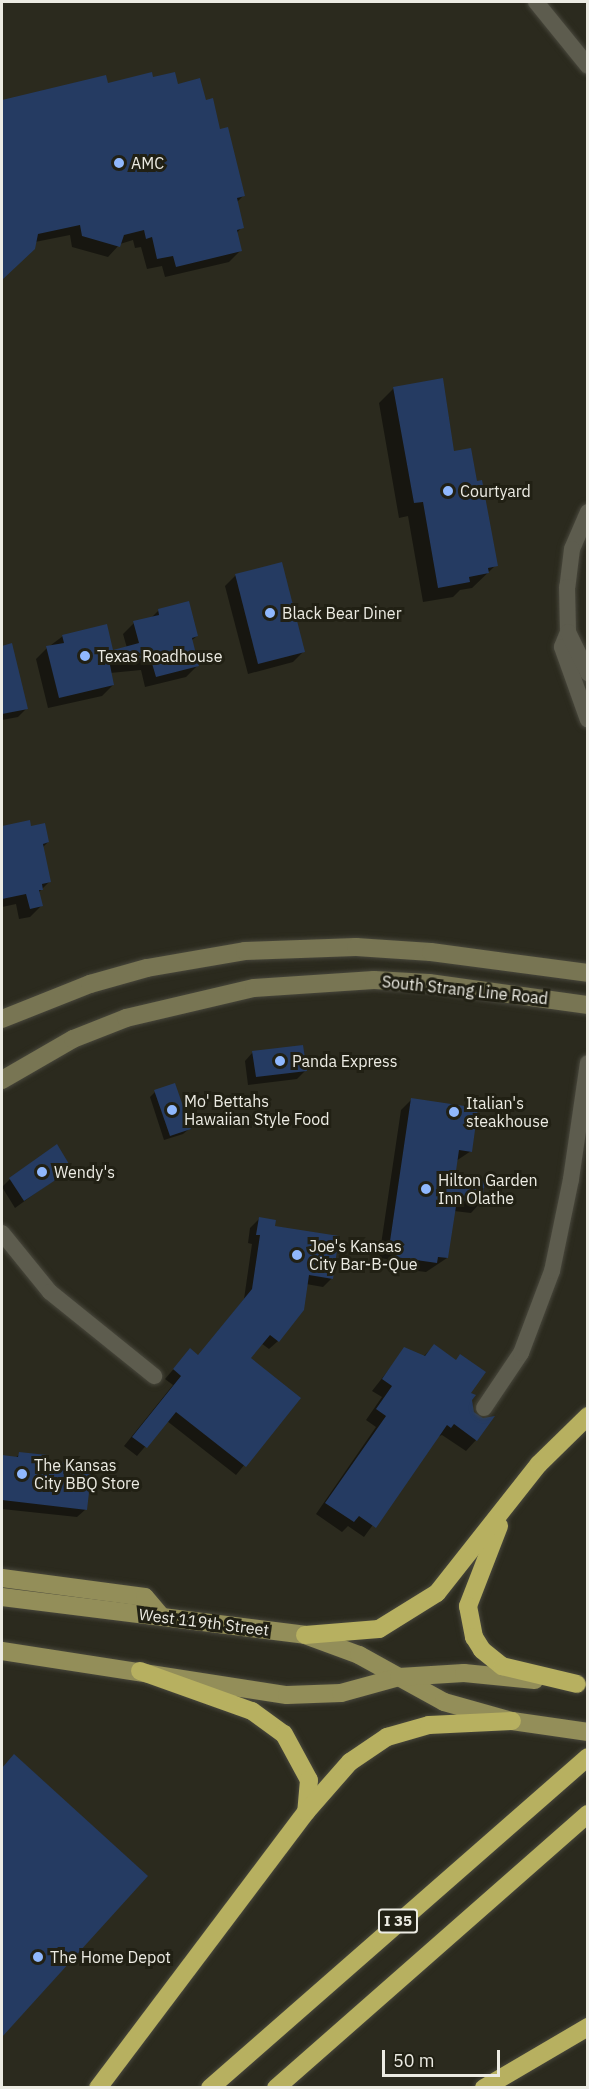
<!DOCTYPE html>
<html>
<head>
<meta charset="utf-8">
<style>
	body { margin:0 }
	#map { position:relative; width:589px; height:2089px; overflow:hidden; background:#2b2a1e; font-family:"IBM Plex Sans",sans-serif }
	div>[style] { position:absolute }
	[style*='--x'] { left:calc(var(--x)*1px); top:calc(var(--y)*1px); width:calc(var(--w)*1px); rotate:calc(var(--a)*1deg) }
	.shadow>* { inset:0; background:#0007 }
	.building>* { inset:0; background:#253b62 }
	.roads { filter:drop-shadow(0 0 2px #48473c) drop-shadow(0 0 2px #48473c) }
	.street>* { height:16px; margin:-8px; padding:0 8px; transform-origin:8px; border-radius:8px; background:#5d5c4e }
	.secondary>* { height:18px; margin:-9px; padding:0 9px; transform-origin:9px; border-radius:9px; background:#787553 }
	.primary>* { height:18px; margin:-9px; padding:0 9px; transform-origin:9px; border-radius:9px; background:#938e59 }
	.highway>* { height:18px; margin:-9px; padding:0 9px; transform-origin:9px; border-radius:9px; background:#b7b060 }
	.dots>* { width:16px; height:16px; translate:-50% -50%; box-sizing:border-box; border:3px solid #212014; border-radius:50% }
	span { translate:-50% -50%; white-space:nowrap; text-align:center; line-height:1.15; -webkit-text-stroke:6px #212014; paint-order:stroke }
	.shield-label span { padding:2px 4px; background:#212014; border:2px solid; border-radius:4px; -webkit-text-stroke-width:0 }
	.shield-label { font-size:15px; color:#ecebe3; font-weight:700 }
	.poi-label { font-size:16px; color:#ecebe3 }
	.left { translate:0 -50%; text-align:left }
	.street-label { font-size:16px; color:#ecebe3 }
	.frame { position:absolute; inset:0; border:3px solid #ecebe3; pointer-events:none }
	.scale { position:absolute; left:382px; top:2050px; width:118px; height:27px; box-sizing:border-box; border:3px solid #ecebe3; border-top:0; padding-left:8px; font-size:18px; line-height:21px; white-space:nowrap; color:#ecebe3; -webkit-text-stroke:4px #212014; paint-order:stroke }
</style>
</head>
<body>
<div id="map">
	<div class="shadow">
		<i style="clip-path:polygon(105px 76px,107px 84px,152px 79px,177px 85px,204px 101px,243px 196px,236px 203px,242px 227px,236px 234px,240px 251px,229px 262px,165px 277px,162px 266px,147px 269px,141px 247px,135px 248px,133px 240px,120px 244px,108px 257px,72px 247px,70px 235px,35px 242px,2px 279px,2px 101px)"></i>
		<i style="clip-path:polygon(394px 388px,453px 452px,496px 565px,472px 588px,460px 590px,453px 597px,423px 602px,408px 516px,399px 518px,379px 403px)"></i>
		<i style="clip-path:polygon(236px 575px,303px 652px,293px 662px,248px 674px,225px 586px)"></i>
		<i style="clip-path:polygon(158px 611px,197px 636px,191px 641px,197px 666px,186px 677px,145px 687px,141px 670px,110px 673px,113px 685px,102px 696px,48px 708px,36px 659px,47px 648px,63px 636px,112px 651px,127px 648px,123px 634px,134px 623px,150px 619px)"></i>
		<i style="clip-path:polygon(11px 645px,26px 709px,18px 717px,2px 720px,2px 647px)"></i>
		<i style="clip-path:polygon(29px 821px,30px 828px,48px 842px,42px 848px,50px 881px,38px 893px,41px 906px,30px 917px,19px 919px,16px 904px,2px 907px,2px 827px)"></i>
		<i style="clip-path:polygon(253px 1052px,305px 1071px,297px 1079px,248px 1085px,245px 1061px)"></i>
		<i style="clip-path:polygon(155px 1092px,189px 1129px,183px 1134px,164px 1140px,150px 1097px)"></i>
		<i style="clip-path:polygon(411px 1100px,471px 1151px,456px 1161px,453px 1179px,481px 1202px,471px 1213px,454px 1211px,447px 1258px,426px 1272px,386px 1267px,387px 1259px,379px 1258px,401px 1110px)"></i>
		<i style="clip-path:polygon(70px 1168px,15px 1208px,2px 1187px,10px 1179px)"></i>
		<i style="clip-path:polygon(259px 1219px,332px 1278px,323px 1287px,306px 1284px,278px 1341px,269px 1349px,261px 1343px,249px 1359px,299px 1398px,236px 1475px,167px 1421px,137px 1456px,124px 1446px,173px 1385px,165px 1379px,190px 1350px,198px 1357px,244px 1299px,252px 1244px,248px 1243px,250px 1228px)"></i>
		<i style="clip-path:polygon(434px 1346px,469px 1393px,476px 1440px,466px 1451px,442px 1435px,437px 1437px,364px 1537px,348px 1526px,342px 1532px,316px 1514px,376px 1427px,366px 1420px,382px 1397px,372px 1391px,405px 1349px,423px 1357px)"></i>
		<i style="clip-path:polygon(20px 1454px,45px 1462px,86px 1509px,77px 1517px,2px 1509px,2px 1457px,15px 1458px)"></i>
		<i style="clip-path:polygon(4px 1767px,146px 1876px,2px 2035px,2px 1769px)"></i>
	</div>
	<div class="building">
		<i style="clip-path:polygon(152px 72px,153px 77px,175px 72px,178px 84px,200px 78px,206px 100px,213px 98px,220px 129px,228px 127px,245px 196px,237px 198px,244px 228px,237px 230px,242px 251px,176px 267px,173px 256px,157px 259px,152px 237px,146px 239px,144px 230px,124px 235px,120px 247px,82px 236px,80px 225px,38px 234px,35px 249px,2px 280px,2px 100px,106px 75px,108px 83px)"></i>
		<i style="clip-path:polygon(443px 378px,454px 451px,471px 448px,477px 481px,482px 480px,498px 566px,488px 568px,489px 573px,469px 577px,470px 582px,438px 588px,423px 502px,414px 503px,393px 387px)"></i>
		<i style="clip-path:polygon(282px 562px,305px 652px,258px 664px,235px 574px)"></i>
		<i style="clip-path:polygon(189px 601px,198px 636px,192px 638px,199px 666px,156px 677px,151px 660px,144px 662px,143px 658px,110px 665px,114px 685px,59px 698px,46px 646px,64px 643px,62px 635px,107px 624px,113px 650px,139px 643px,133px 621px,159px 615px,158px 609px)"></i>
		<i style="clip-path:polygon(12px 643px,28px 709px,2px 714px,2px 646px)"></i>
		<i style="clip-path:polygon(30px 820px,31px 826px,45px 823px,49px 842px,43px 844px,51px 882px,42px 884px,43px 890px,39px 890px,43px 906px,30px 909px,26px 894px,2px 899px,2px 826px)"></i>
		<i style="clip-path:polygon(303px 1045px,307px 1071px,256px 1077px,252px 1051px)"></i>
		<i style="clip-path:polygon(175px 1083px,191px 1129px,170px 1136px,154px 1090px)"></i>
		<i style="clip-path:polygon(411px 1098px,478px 1108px,472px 1152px,459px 1150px,455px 1178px,485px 1181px,482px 1203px,457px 1200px,448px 1258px,438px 1257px,437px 1263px,395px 1257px,396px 1249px,389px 1248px)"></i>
		<i style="clip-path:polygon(57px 1144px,72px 1169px,24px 1201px,9px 1178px)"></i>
		<i style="clip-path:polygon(259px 1217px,276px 1220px,275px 1226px,339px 1236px,333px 1279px,309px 1275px,304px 1310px,279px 1342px,270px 1335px,251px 1358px,301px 1398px,246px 1467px,176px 1412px,147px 1448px,132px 1437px,181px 1376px,173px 1369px,190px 1348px,198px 1355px,252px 1289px,260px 1235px,256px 1235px)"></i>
		<i style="clip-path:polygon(434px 1344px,456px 1360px,460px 1354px,486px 1372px,471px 1393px,476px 1395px,472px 1400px,474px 1412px,483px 1418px,495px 1416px,477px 1441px,454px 1424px,451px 1428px,447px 1425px,376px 1528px,359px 1516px,354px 1522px,325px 1503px,386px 1416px,376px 1409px,392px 1386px,382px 1379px,404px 1347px,425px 1356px)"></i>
		<i style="clip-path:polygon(19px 1452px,47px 1455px,47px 1461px,92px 1466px,87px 1510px,2px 1500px,2px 1455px,18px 1457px)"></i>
		<i style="clip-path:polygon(14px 1754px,148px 1876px,2px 2037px,2px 1768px)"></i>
	</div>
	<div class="roads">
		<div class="street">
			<i style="--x:536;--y:2;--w:82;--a:50.9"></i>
			<i style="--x:588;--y:512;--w:40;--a:113.4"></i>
			<i style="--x:572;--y:549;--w:38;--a:97"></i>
			<i style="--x:567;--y:587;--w:45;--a:88.7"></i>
			<i style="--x:568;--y:632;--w:16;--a:112"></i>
			<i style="--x:562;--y:647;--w:77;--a:70.4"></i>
			<i style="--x:568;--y:632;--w:46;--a:64"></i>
			<i style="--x:2;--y:1233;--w:76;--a:50.9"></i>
			<i style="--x:50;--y:1292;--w:134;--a:38.9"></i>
			<i style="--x:484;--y:1408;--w:66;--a:-56.1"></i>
			<i style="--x:521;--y:1353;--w:88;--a:-69.3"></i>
			<i style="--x:552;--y:1271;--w:94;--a:-78.3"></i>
			<i style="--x:571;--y:1179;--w:117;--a:-81.7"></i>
		</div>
		<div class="secondary">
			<i style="--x:2;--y:1019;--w:95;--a:-21.7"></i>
			<i style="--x:90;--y:984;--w:59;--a:-15.7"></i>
			<i style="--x:147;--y:968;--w:99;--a:-9.8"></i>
			<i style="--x:245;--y:951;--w:111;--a:-2.1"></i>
			<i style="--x:356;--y:947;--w:75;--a:3.8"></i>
			<i style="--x:431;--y:952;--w:158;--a:7.6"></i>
			<i style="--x:2;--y:1080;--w:82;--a:-30"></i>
			<i style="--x:73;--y:1039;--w:57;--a:-21.6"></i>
			<i style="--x:126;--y:1018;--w:131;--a:-13.2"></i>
			<i style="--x:254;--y:988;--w:120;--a:-3.8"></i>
			<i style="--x:374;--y:980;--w:55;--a:3.1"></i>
			<i style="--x:429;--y:983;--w:161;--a:7.9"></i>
		</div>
		<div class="primary">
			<i style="--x:2;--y:1578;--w:144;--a:7.6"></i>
			<i style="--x:145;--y:1597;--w:25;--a:50"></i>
			<i style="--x:2;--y:1597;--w:305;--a:7.1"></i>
			<i style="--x:305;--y:1635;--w:58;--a:20.3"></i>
			<i style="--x:359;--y:1655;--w:97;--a:28.9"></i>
			<i style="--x:444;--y:1702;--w:71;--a:15.6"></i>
			<i style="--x:512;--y:1721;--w:77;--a:8.2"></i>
			<i style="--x:2;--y:1651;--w:288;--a:8.8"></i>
			<i style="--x:287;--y:1695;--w:54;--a:-2.1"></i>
			<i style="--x:341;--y:1693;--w:60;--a:-15.4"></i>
			<i style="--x:399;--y:1677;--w:65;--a:-3.5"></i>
			<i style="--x:464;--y:1673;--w:71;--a:5.6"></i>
		</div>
		<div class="highway">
			<i style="--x:499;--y:1526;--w:86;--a:111.2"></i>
			<i style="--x:468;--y:1606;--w:32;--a:79"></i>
			<i style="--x:474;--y:1637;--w:15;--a:58"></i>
			<i style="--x:482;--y:1650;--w:26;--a:39"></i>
			<i style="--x:502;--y:1666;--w:77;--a:13.5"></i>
			<i style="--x:305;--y:1635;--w:74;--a:-4.6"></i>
			<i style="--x:379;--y:1629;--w:68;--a:-31.8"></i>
			<i style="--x:437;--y:1593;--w:164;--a:-51.7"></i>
			<i style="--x:539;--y:1464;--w:69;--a:-44.4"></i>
			<i style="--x:140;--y:1671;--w:119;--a:19.7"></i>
			<i style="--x:252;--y:1711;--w:39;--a:36"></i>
			<i style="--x:284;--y:1734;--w:52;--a:61.5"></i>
			<i style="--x:309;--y:1780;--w:32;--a:95"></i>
			<i style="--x:98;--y:2088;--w:346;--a:-53"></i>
			<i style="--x:306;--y:1812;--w:67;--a:-48.7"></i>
			<i style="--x:350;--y:1762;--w:45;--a:-34"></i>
			<i style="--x:387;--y:1737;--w:44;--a:-15.9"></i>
			<i style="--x:429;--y:1725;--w:83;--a:-2.8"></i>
			<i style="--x:210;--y:2088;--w:502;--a:-41.21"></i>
			<i style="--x:276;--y:2088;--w:415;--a:-41.3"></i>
			<i style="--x:484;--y:2088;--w:121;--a:-30.4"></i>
		</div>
	</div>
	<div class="dots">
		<i style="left:119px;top:163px;background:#90b8fd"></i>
		<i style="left:448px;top:491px;background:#90b8fd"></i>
		<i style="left:270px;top:613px;background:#90b8fd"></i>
		<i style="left:85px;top:656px;background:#90b8fd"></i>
		<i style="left:280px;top:1061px;background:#90b8fd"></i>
		<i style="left:172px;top:1110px;background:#90b8fd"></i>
		<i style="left:454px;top:1112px;background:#90b8fd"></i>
		<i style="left:42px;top:1172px;background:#90b8fd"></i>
		<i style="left:426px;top:1189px;background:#90b8fd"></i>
		<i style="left:297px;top:1255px;background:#90b8fd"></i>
		<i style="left:22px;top:1474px;background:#90b8fd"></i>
		<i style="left:38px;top:1957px;background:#90b8fd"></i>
	</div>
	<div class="shield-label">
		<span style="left:398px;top:1921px">I 35</span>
	</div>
	<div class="poi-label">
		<span class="left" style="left:131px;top:163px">AMC</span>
		<span class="left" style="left:460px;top:491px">Courtyard</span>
		<span class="left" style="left:282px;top:613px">Black Bear Diner</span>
		<span class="left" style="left:97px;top:656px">Texas Roadhouse</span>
		<span class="left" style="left:292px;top:1061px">Panda Express</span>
		<span class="left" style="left:184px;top:1110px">Mo' Bettahs<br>Hawaiian Style Food</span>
		<span class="left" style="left:466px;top:1112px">Italian's<br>steakhouse</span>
		<span class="left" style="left:54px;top:1172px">Wendy's</span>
		<span class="left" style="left:438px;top:1189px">Hilton Garden<br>Inn Olathe</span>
		<span class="left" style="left:309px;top:1255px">Joe's Kansas<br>City Bar-B-Que</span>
		<span class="left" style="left:34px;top:1474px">The Kansas<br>City BBQ Store</span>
		<span class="left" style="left:50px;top:1957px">The Home Depot</span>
	</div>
	<div class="street-label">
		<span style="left:465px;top:990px;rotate:6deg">South Strang Line Road</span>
		<span style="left:204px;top:1622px;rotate:7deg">West 119th Street</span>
	</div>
	<div class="frame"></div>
	<div class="scale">50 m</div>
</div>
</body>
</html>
